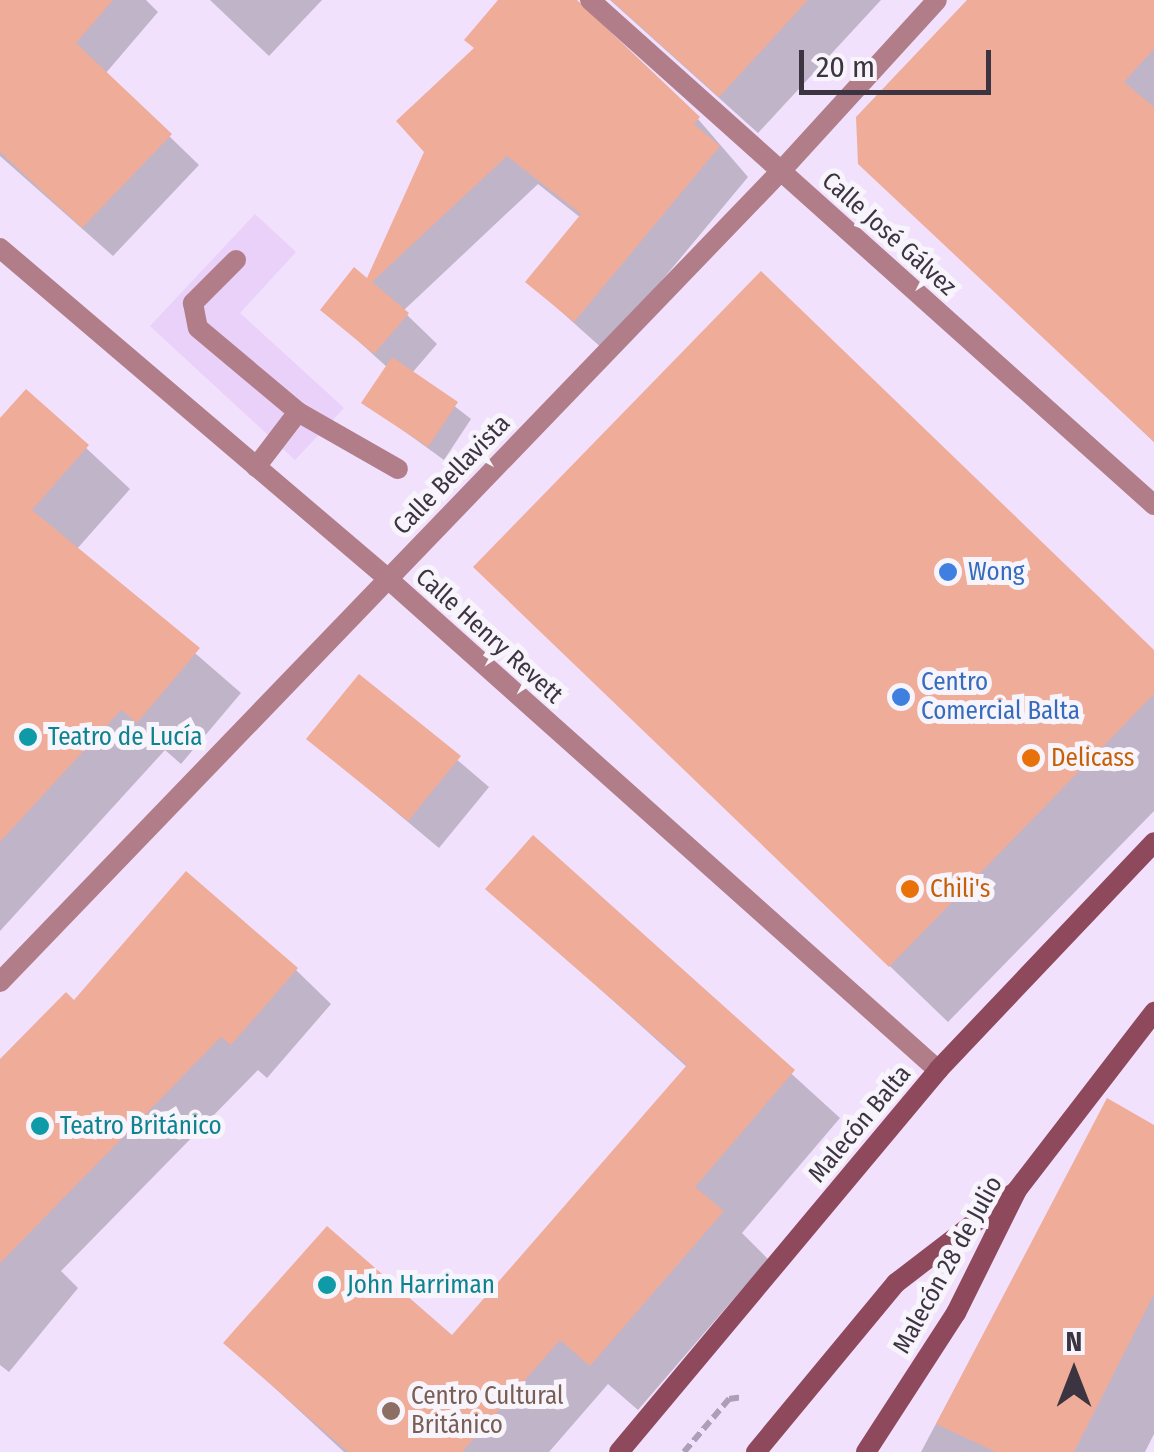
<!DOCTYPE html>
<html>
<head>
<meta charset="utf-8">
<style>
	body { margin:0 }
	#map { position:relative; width:1154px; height:1452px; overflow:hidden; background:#f1e1fc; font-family:"Fira Sans Condensed",sans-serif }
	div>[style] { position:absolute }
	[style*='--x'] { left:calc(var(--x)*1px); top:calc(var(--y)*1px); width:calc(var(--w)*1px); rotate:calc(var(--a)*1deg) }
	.built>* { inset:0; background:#e9d1f9 }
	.shadow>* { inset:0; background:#0003 }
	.building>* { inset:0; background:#efac99 }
	.path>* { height:6px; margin-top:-3px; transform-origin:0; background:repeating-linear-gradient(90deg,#ada0b6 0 10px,transparent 0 15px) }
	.service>* { height:20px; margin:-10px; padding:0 10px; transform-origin:10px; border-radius:10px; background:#b07d89 }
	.minor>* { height:20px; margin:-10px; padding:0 10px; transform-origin:10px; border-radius:10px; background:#b07d89 }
	.secondary>* { height:20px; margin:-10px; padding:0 10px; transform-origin:10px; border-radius:10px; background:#8f495d }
	.dots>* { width:28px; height:28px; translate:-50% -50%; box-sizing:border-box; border:5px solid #f8f4fb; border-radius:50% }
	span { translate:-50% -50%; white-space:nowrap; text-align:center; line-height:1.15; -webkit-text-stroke:10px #f8f4fb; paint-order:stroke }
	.street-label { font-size:25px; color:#3c3441 }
	.shop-label { font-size:25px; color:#366cbe }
	.left { translate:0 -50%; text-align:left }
	.culture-label { font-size:25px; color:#0d838f }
	.food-label { font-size:25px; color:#c56008 }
	.education-label { font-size:25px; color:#785e54 }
	.north { position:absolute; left:1024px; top:1322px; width:100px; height:100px; -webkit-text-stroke:8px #f8f4fb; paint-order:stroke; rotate:0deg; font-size:28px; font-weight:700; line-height:40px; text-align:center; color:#3c3441 }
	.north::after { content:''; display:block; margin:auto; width:35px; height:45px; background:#3c3441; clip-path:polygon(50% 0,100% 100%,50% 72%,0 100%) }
	.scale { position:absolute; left:799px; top:50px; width:192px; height:45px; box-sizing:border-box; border:5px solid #3c3441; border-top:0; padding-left:12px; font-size:30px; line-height:35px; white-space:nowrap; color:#3c3441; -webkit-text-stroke:8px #f8f4fb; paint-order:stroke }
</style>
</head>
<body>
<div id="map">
	<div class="built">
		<i style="clip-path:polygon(255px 214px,296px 252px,240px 313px,344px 408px,295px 460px,150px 326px)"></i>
	</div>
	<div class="shadow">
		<i style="clip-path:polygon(0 0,146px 0,158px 12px,105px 74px,199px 165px,113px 256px,0 156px)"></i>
		<i style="clip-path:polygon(210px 0,322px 0,269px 56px)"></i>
		<i style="clip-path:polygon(501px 0,577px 6px,698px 119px,748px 177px,604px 350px,528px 282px,581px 218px,538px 184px,403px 311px,437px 344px,412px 373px,471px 419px,444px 460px,364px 402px,388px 368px,323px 309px,368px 282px)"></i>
		<i style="clip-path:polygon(610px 0,881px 0,758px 133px)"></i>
		<i style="clip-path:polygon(971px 0,1154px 0,1154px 442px,860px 162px)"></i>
		<i style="clip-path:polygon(26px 392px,130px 489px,76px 550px,241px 693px,181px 764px,165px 750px,0 931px,0 422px)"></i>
		<i style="clip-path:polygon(534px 624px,1154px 653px,1154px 811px,948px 1022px)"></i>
		<i style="clip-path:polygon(360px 677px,489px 787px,439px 848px,309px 739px)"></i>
		<i style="clip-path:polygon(533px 839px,840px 1118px,742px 1233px,768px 1259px,638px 1410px,608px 1384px,549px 1452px,344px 1452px,226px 1343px,452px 1339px,688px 1068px,489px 889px)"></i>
		<i style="clip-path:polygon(296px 970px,331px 1004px,267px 1078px,258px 1070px,61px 1271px,78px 1288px,9px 1372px,0 1365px,0 1063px,74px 1004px)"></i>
		<i style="clip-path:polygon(1108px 1101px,1154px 1128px,1154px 1434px,1145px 1452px,921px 1452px)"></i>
	</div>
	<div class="building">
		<i style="clip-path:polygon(0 0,113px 0,76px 43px,172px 134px,82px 228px,0 152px)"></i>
		<i style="clip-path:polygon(498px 0,577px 0,700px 117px,694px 124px,720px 146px,574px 322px,525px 282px,581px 214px,507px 156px,372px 282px,409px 313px,374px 354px,320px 310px,354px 267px,367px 278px,424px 152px,396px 121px,474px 48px,464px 40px)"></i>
		<i style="clip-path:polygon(611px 0,808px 0,719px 97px)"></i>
		<i style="clip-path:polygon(967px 0,1154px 0,1154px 49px,1124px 82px,1154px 107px,1154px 442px,858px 164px,856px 117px)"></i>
		<i style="clip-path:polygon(761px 271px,1154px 650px,1154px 694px,889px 967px,473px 567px)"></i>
		<i style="clip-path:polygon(392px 357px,458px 402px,428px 447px,361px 403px)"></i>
		<i style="clip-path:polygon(26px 389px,89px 445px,32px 510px,200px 648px,137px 723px,121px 710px,0 842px,0 418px)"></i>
		<i style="clip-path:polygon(359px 674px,461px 756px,408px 821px,306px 739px)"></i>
		<i style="clip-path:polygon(533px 835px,795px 1070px,695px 1187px,724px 1211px,590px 1366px,560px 1340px,462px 1452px,348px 1452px,223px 1343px,327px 1226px,452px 1335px,687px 1065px,485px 889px)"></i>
		<i style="clip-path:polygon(186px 871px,298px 968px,231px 1045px,221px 1037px,0 1263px,0 1059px,66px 992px,74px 1000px)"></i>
		<i style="clip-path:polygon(1107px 1098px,1154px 1125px,1154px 1294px,1074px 1452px,996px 1452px,936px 1424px)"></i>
	</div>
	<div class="path">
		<i style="--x:684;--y:1452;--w:70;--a:-49.7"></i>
		<i style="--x:729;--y:1399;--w:14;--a:-8"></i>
	</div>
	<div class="service">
		<i style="--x:236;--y:260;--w:61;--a:135"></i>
		<i style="--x:193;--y:303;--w:25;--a:79"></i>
		<i style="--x:198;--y:328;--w:131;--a:40"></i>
		<i style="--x:298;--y:412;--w:115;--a:29.7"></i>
		<i style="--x:256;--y:467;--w:69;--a:-52.6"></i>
	</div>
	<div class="minor">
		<i style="--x:590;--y:0;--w:757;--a:41.84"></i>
		<i style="--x:0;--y:248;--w:509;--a:40.45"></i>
		<i style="--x:387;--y:578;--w:739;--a:41.76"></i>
		<i style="--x:0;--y:982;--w:1126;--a:-46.08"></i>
		<i style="--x:781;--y:171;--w:231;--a:-47.6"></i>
	</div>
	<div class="secondary">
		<i style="--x:619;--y:1452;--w:498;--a:-50.1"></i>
		<i style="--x:938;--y:1070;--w:314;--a:-46.5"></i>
		<i style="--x:756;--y:1452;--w:219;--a:-50.4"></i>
		<i style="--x:896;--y:1283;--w:146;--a:-37.5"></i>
		<i style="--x:866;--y:1452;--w:166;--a:-57.1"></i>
		<i style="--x:956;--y:1313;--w:137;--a:-63.6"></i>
		<i style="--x:1017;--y:1190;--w:225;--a:-52.4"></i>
	</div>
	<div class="dots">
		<i style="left:948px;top:572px;background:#3f7fe0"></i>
		<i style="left:901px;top:697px;background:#3f7fe0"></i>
		<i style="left:28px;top:737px;background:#0f9aa8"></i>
		<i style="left:1031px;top:758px;background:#e8710a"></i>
		<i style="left:910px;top:889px;background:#e8710a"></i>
		<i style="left:40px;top:1126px;background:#0f9aa8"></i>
		<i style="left:327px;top:1285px;background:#0f9aa8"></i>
		<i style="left:391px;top:1411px;background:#8d6e63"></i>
	</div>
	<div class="street-label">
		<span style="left:889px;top:234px;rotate:42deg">Calle José Gálvez</span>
		<span style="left:452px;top:475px;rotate:-46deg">Calle Bellavista</span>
		<span style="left:489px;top:636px;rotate:42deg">Calle Henry Revett</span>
		<span style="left:860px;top:1124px;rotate:-50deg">Malecón Balta</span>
		<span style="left:948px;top:1265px;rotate:-61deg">Malecón 28 de Julio</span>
	</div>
	<div class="shop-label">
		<span class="left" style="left:968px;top:572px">Wong</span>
		<span class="left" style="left:921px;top:697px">Centro<br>Comercial Balta</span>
	</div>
	<div class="culture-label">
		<span class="left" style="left:48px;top:737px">Teatro de Lucía</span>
		<span class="left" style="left:60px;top:1126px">Teatro Británico</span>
		<span class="left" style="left:347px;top:1285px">John Harriman</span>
	</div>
	<div class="food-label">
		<span class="left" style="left:1051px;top:758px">Delicass</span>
		<span class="left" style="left:930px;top:889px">Chili's</span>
	</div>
	<div class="education-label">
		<span class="left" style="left:411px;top:1411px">Centro Cultural<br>Británico</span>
	</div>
	<div class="north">N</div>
	<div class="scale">20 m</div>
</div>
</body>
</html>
